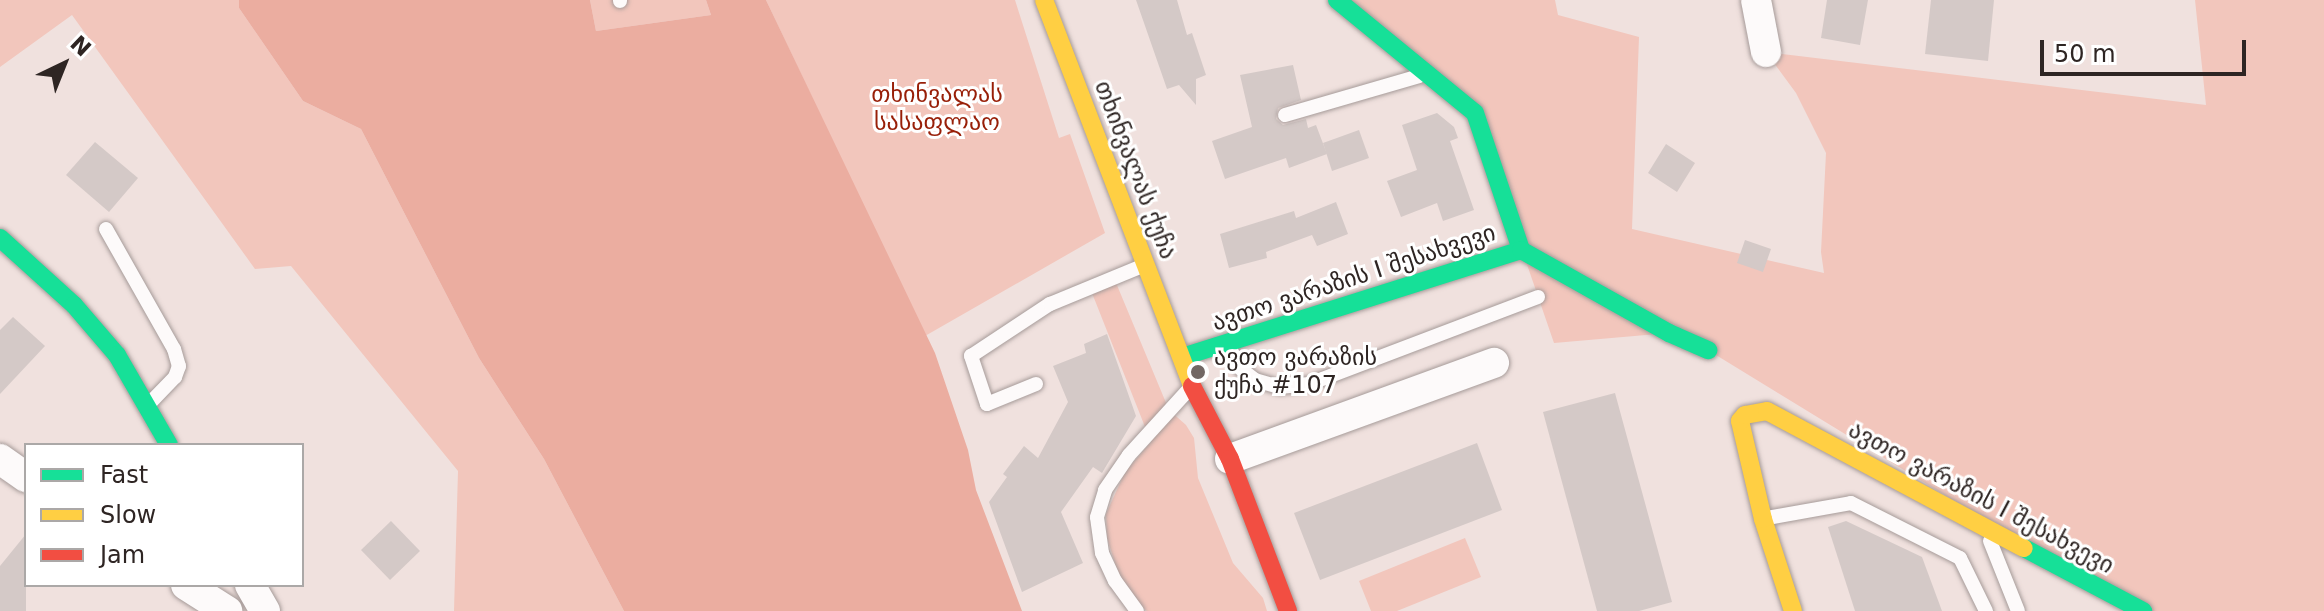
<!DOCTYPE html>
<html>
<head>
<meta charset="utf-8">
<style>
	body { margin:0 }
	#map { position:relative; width:2324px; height:611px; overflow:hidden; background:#f0e1de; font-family:"DejaVu Sans","Noto Sans Georgian",sans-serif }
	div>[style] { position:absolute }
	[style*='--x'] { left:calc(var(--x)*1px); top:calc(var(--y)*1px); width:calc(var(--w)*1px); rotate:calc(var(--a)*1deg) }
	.green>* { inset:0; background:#f2c6bc }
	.forest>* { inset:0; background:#ebada0 }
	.building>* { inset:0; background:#d4c9c7 }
	.roads { filter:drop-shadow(0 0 2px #a69b99) drop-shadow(0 0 2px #a69b99) }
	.lane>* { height:14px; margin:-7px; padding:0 7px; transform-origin:7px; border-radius:7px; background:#fdfafa }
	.street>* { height:30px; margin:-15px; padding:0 15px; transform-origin:15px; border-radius:15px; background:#fdfafa }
	.fast>* { height:18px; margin:-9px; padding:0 9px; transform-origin:9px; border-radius:9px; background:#16e098 }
	.slow>* { height:18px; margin:-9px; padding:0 9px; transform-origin:9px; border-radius:9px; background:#ffcf43 }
	.jam>* { height:18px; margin:-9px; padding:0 9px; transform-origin:9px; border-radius:9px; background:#f24e42 }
	.dots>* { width:22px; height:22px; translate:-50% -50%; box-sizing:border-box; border:4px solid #fff; border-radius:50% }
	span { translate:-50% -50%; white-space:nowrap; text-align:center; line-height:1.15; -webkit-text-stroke:6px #fff; paint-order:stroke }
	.park-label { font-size:24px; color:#981f08 }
	.street-label { font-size:24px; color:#2e2523 }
	.poi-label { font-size:24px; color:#2e2523 }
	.left { translate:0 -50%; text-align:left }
	.legend { position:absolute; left:24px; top:443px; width:280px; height:144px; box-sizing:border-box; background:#fff; border:2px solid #aba8a7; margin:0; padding:10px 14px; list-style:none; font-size:24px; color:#2e2523 }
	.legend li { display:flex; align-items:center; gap:16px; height:40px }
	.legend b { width:40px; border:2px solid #aba8a7 }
	.north { position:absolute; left:24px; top:24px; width:80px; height:80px; -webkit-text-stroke:6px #fff; paint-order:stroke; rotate:43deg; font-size:22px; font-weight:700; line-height:32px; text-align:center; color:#2e2523 }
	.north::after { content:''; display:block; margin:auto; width:28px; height:36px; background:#2e2523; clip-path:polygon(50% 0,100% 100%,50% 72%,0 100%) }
	.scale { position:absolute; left:2040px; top:40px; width:206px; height:36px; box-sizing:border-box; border:4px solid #2e2523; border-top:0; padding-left:10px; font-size:24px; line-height:28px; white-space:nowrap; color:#2e2523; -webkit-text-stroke:6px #fff; paint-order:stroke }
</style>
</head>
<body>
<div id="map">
	<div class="green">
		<i style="clip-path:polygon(0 0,239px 0,239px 8px,303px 101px,361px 129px,479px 358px,544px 459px,624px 611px,454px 611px,458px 471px,291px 266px,255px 269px,72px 15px,0 67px)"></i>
		<i style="clip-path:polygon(590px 0,706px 0,711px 15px,596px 31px)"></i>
		<i style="clip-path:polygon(766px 0,1015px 0,1059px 138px,1070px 134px,1105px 233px,925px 336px)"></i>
		<i style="clip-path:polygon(1337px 0,1555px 0,1558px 15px,1639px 37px,1632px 229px,1824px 273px,1821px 252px,1826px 153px,1796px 93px,1766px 52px,2206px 105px,2195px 0,2324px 0,2324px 611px,2147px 611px,1948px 497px,1698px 344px,1669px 333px,1554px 343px,1475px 113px)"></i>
		<i style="clip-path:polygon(1114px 278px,1169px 410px,1186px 425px,1194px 438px,1198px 478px,1233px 563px,1263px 598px,1267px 611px,1147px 611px,1137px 604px,1120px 579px,1107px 538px,1106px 514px,1125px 472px,1151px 442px,1090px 288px)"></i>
		<i style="clip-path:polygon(1465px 538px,1481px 577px,1397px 611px,1371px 611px,1359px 581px)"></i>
	</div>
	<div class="forest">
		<i style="clip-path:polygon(239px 0,590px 0,596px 31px,711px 15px,706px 0,766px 0,935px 353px,968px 450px,976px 490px,1022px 611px,624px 611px,544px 459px,479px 358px,361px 129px,303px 101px,239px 8px)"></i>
	</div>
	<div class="building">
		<i style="clip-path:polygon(1136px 0,1177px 0,1187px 35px,1192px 33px,1206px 75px,1196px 79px,1196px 105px,1179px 85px,1167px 89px)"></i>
		<i style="clip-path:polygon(1827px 0,1868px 0,1860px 45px,1821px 38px)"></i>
		<i style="clip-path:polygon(1931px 0,1994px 0,1988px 61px,1925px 54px)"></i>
		<i style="clip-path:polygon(1293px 65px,1301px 100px,1278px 108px,1276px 119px,1283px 125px,1306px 119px,1308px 128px,1316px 125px,1327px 154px,1289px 168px,1286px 158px,1225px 179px,1212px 141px,1252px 127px,1240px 75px)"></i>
		<i style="clip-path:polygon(1437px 113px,1454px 127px,1458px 138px,1450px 141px,1474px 210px,1443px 221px,1437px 203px,1401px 217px,1387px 181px,1417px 170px,1402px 125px)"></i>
		<i style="clip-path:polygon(1359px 130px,1369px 158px,1332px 171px,1323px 143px)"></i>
		<i style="clip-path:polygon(95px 142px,138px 178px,109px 212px,66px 175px)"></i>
		<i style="clip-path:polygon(1666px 144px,1695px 163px,1677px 192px,1648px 173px)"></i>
		<i style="clip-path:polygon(1336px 202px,1348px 234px,1317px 246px,1312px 235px,1266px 252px,1267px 258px,1229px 268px,1220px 234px,1294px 211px,1296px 218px)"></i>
		<i style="clip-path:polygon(1745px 240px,1771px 249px,1763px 272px,1737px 263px)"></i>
		<i style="clip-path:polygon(13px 317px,45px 346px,0 394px,0 330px)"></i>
		<i style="clip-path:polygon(1107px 334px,1136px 416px,1102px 473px,1093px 467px,1061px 512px,1083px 563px,1022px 592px,989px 502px,1007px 477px,1003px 474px,1024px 446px,1038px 458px,1068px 402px,1053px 366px,1086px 353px,1084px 344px)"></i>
		<i style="clip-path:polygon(1615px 393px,1672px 602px,1639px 611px,1597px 611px,1543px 412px)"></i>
		<i style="clip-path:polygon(1477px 443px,1502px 510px,1320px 580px,1294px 513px)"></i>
		<i style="clip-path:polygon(391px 521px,420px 551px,390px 580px,361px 550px)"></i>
		<i style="clip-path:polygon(1846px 521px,1922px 557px,1942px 611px,1855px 611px,1828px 527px)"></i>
		<i style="clip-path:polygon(26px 534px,26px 611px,0 611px,0 566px)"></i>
	</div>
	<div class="roads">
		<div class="lane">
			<i style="--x:620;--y:0;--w:1;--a:90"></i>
			<i style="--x:1285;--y:115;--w:140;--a:-16.2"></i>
			<i style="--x:106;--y:229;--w:138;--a:60.5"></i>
			<i style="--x:174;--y:349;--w:18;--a:74"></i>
			<i style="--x:179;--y:366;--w:12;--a:110"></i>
			<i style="--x:175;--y:377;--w:37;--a:134"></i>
			<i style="--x:1229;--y:347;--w:25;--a:61"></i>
			<i style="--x:1241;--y:369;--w:18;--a:38"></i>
			<i style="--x:1255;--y:380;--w:26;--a:16"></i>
			<i style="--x:1280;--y:387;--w:29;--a:-6"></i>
			<i style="--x:1309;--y:384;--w:245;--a:-20.8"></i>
			<i style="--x:1036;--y:384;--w:53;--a:157.8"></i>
			<i style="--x:987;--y:404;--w:51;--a:-108.4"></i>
			<i style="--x:971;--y:356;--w:95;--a:-33.4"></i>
			<i style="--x:1050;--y:304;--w:100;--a:-22.4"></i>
			<i style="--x:1767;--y:518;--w:85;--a:-10.1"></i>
			<i style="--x:1851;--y:503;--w:122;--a:26.8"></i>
			<i style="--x:1960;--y:558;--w:59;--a:63.9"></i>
			<i style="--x:1990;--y:541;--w:75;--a:68.2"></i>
			<i style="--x:1137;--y:611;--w:37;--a:-126"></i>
			<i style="--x:1115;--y:581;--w:31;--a:-115"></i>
			<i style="--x:1102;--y:553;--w:36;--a:-98"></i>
			<i style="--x:1097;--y:517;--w:28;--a:-73"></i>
			<i style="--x:1105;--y:490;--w:42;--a:-55.6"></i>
			<i style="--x:1129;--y:455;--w:89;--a:-47.7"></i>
		</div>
		<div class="street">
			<i style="--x:1756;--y:0;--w:53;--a:79.1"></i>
			<i style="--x:0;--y:459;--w:32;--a:35"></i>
			<i style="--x:1230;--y:459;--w:281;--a:-20"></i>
			<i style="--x:186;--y:585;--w:49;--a:32.4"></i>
			<i style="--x:250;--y:585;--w:30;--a:60"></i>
		</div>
		<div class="fast">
			<i style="--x:1337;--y:0;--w:178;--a:39.3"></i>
			<i style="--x:1475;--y:113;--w:145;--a:71.4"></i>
			<i style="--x:0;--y:238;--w:100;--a:42.2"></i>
			<i style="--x:74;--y:305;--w:66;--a:49.3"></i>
			<i style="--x:117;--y:355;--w:104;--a:60"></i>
			<i style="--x:1182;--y:357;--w:355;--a:-17.5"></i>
			<i style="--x:1521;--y:250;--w:170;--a:29.3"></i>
			<i style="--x:1669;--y:333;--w:43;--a:23.6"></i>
			<i style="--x:2024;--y:548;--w:135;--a:27.9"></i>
		</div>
		<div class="slow">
			<i style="--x:1044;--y:0;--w:413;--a:69"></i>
			<i style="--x:1793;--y:611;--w:97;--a:-108.1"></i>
			<i style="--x:1763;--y:519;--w:101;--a:-103.2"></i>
			<i style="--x:1740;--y:421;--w:8;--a:-50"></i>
			<i style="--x:1745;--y:415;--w:22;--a:-10"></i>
			<i style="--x:1767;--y:411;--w:291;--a:28.1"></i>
		</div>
		<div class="jam">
			<i style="--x:1192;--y:386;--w:82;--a:62.5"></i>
			<i style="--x:1230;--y:459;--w:163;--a:69.1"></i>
		</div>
	</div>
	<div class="dots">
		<i style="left:1198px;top:372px;background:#726764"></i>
	</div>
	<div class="park-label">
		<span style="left:937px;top:109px">თხინვალას<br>სასაფლაო</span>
	</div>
	<div class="street-label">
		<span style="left:1135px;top:170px;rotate:69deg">თხინვალას ქუჩა</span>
		<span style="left:1354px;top:278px;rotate:-18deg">ავთო ვარაზის I შესახვევი</span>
		<span style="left:1981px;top:498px;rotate:28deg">ავთო ვარაზის I შესახვევი</span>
	</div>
	<div class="poi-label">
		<span class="left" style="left:1214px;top:372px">ავთო ვარაზის<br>ქუჩა #107</span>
	</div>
	<ul class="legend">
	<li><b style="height:10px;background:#16e098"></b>Fast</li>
	<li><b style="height:10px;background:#ffcf43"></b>Slow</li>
	<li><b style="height:10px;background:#f24e42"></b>Jam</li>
	</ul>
	<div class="north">N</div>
	<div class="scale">50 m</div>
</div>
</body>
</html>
